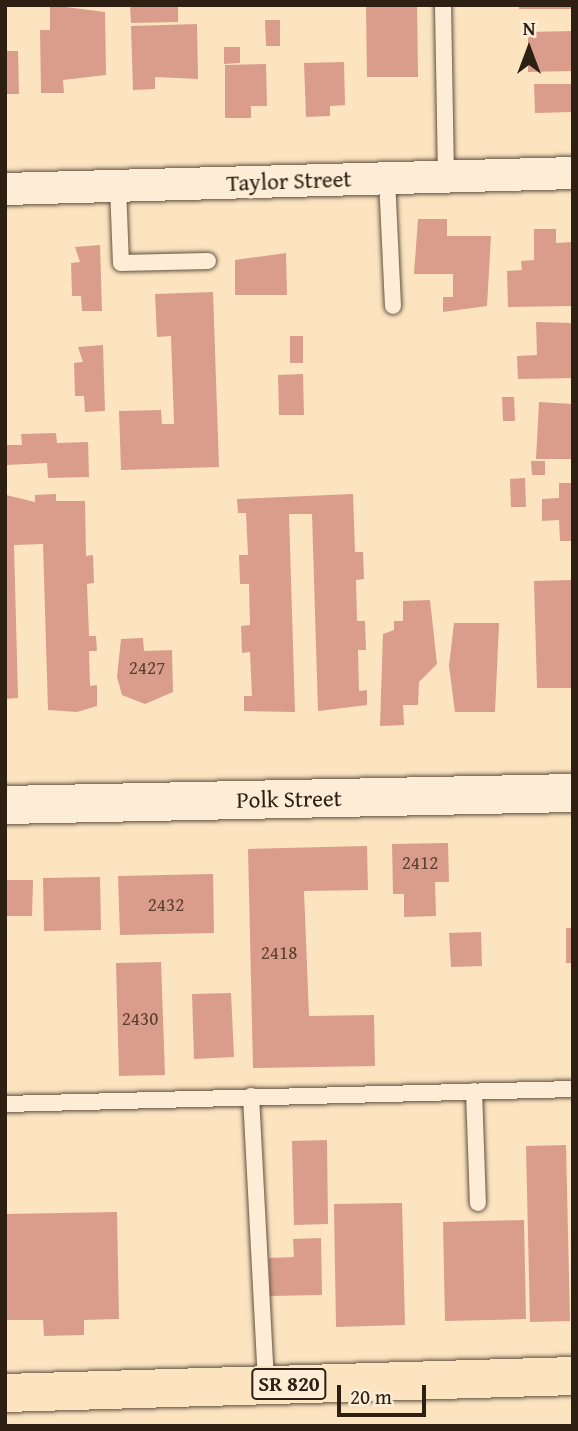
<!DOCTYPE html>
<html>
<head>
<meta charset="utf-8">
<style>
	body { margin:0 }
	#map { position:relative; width:578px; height:1431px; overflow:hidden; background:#fce4c1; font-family:"Gentium Book Plus",serif }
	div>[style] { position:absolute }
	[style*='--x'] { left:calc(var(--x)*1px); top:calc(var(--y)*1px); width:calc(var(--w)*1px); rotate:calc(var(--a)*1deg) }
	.building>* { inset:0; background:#da9c8b }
	.roads { filter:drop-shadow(0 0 2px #61513e) drop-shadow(0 0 2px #61513e) }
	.service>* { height:16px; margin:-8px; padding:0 8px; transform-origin:8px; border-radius:8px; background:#fdedd7 }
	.minor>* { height:32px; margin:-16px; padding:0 16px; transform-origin:16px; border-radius:16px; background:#fdedd7 }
	.secondary>* { height:38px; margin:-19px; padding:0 19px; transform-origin:19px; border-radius:19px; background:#fdedd7 }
	.primary>* { height:38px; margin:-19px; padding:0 19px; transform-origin:19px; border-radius:19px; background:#fce4c1 }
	span { translate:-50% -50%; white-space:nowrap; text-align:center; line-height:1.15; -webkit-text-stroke:7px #fdedd7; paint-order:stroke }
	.number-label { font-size:19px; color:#583f30 }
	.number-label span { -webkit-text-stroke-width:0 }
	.shield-label span { padding:2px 5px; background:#fdedd7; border:2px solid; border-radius:5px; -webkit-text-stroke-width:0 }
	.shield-label { font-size:21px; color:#2d2012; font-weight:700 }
	.street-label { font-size:23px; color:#2d2012 }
	.frame { position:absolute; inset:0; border:7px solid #2d2012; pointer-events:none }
	.north { position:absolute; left:494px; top:14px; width:70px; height:70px; -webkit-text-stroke:5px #fdedd7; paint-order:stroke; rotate:0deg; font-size:19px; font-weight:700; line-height:28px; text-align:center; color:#2d2012 }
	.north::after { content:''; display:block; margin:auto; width:24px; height:32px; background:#2d2012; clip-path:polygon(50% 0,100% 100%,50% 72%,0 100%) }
	.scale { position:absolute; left:337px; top:1385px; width:89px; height:32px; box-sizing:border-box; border:4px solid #2d2012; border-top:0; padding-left:9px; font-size:21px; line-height:24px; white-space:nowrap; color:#2d2012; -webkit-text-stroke:5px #fdedd7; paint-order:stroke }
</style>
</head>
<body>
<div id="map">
	<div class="building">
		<i style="clip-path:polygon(50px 5px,105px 12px,106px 75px,63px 80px,64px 93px,41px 93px,40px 30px,50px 30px)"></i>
		<i style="clip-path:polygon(130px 5px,178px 5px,178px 22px,131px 23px)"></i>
		<i style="clip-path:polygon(366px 5px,417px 5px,418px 77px,367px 77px)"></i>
		<i style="clip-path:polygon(519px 5px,573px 5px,573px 9px,519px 9px)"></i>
		<i style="clip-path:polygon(265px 20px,280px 20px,280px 46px,266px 46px)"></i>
		<i style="clip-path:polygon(197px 24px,198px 79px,155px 77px,155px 89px,133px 90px,131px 26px)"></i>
		<i style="clip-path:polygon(573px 31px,573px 71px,528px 72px,528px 32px)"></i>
		<i style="clip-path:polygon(224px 47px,240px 47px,240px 63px,224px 64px)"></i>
		<i style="clip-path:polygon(5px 51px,18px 51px,19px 94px,5px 94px)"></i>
		<i style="clip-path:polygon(344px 62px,345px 105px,330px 106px,330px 116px,306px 117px,304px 63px)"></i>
		<i style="clip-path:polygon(266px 64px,267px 106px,251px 106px,251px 118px,225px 118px,225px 65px)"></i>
		<i style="clip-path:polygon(534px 84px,573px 84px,573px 112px,535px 113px)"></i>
		<i style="clip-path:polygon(418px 219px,447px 219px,447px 236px,491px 236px,487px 306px,443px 312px,443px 297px,453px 297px,453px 274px,414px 274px)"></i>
		<i style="clip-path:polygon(534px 229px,556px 229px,556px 243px,572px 242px,573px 306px,508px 307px,507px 271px,522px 270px,521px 261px,534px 260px)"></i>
		<i style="clip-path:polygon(100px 245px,102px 311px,82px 311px,81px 296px,72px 296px,71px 263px,80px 262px,75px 247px)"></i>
		<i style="clip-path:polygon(286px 253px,287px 295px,235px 295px,235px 260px)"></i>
		<i style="clip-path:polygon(213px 292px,219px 467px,121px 470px,119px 411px,161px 410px,162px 424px,174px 424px,171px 336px,157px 337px,155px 294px)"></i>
		<i style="clip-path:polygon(536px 322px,573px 323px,573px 378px,518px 379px,517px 356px,537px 355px)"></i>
		<i style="clip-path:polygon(290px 336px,303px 336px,303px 363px,290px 363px)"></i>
		<i style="clip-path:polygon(103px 345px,105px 411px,85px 412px,84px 396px,75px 396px,74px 363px,83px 362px,78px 347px)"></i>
		<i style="clip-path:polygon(303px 374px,304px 415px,279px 415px,278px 375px)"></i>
		<i style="clip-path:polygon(502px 397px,514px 397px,515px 421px,503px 421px)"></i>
		<i style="clip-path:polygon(539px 402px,573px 404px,573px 459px,536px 459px)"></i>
		<i style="clip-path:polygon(56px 433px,57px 443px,88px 442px,89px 477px,48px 478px,47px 463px,7px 465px,6px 445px,22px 445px,21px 434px)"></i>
		<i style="clip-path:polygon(531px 461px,545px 461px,545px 475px,532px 475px)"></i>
		<i style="clip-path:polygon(525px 478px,526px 507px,511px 507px,510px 479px)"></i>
		<i style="clip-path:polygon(559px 483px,573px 483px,573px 541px,560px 541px,559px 520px,542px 521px,542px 499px,559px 498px)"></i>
		<i style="clip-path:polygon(56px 494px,56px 501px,85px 501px,86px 556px,93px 555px,94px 583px,87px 584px,89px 636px,96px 636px,97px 651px,89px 651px,90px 686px,97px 685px,97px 706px,77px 712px,48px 710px,43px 544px,14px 545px,18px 698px,5px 699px,6px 495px,35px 502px,35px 495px)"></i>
		<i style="clip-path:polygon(353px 494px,355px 552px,363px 552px,364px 579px,356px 580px,357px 621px,365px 621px,366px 650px,358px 650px,359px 691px,367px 690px,367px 705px,318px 711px,312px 514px,289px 514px,295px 712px,244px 711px,244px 696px,252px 696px,250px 652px,242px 653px,241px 626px,250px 625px,249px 584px,240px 584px,239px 555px,248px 555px,246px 513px,238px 513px,237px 499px)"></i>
		<i style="clip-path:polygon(573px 580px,573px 688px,537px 688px,534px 581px)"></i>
		<i style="clip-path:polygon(430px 600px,437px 664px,419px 682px,418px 705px,403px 705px,404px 725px,380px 726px,383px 634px,394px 630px,394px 621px,403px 621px,403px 601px)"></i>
		<i style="clip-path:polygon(454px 623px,499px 623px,495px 712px,455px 712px,449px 666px)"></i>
		<i style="clip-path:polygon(143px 638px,144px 651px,172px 650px,173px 692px,145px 704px,122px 695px,117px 677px,121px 639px)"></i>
		<i style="clip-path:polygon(448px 843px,449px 882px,435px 882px,436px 916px,404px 917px,404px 894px,393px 894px,392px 844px)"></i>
		<i style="clip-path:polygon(367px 846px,368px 890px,304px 891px,309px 1016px,374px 1015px,375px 1066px,253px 1068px,248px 849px)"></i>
		<i style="clip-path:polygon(213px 874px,214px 933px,120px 935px,118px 876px)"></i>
		<i style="clip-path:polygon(100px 877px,101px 930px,44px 931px,43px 878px)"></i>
		<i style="clip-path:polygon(5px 880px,33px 880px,32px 916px,5px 916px)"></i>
		<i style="clip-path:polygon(566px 928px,573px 928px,573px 963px,566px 963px)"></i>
		<i style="clip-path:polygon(481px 932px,482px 966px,451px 967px,449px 933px)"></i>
		<i style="clip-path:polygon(161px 962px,165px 1075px,119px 1076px,116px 963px)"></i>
		<i style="clip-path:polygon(231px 993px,234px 1057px,194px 1059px,192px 994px)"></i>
		<i style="clip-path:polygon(327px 1140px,328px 1224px,294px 1225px,292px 1141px)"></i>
		<i style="clip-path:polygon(566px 1145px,570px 1321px,530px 1322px,526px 1146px)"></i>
		<i style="clip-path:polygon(402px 1203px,405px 1325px,336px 1327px,334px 1204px)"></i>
		<i style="clip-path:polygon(117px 1212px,119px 1319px,84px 1320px,84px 1335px,44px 1336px,43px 1320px,5px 1320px,5px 1214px)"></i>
		<i style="clip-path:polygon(524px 1220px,526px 1319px,445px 1321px,443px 1222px)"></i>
		<i style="clip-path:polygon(321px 1238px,322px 1295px,270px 1296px,269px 1258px,294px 1257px,293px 1239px)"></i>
	</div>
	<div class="roads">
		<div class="service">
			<i style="--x:443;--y:5;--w:172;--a:89"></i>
			<i style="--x:387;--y:179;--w:127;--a:87.3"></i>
			<i style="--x:118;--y:186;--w:77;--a:87.8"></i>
			<i style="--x:121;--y:263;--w:87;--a:-1.3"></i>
			<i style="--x:474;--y:1091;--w:112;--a:88"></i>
			<i style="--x:251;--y:1096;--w:289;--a:87"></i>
			<i style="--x:5;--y:1104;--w:568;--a:-1.51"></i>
		</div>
		<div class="minor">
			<i style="--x:5;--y:189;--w:568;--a:-1.61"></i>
		</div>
		<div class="secondary">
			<i style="--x:5;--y:805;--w:568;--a:-1.21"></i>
		</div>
		<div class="primary">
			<i style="--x:5;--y:1393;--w:568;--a:-1.71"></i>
		</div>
	</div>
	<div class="number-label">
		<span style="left:147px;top:668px">2427</span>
		<span style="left:420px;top:863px">2412</span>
		<span style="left:166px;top:905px">2432</span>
		<span style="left:279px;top:953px">2418</span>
		<span style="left:140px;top:1019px">2430</span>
	</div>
	<div class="shield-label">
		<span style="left:289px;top:1384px">SR 820</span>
	</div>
	<div class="street-label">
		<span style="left:289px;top:181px;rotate:-2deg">Taylor Street</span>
		<span style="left:289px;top:799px;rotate:-1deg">Polk Street</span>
	</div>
	<div class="frame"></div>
	<div class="north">N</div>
	<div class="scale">20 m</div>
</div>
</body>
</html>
